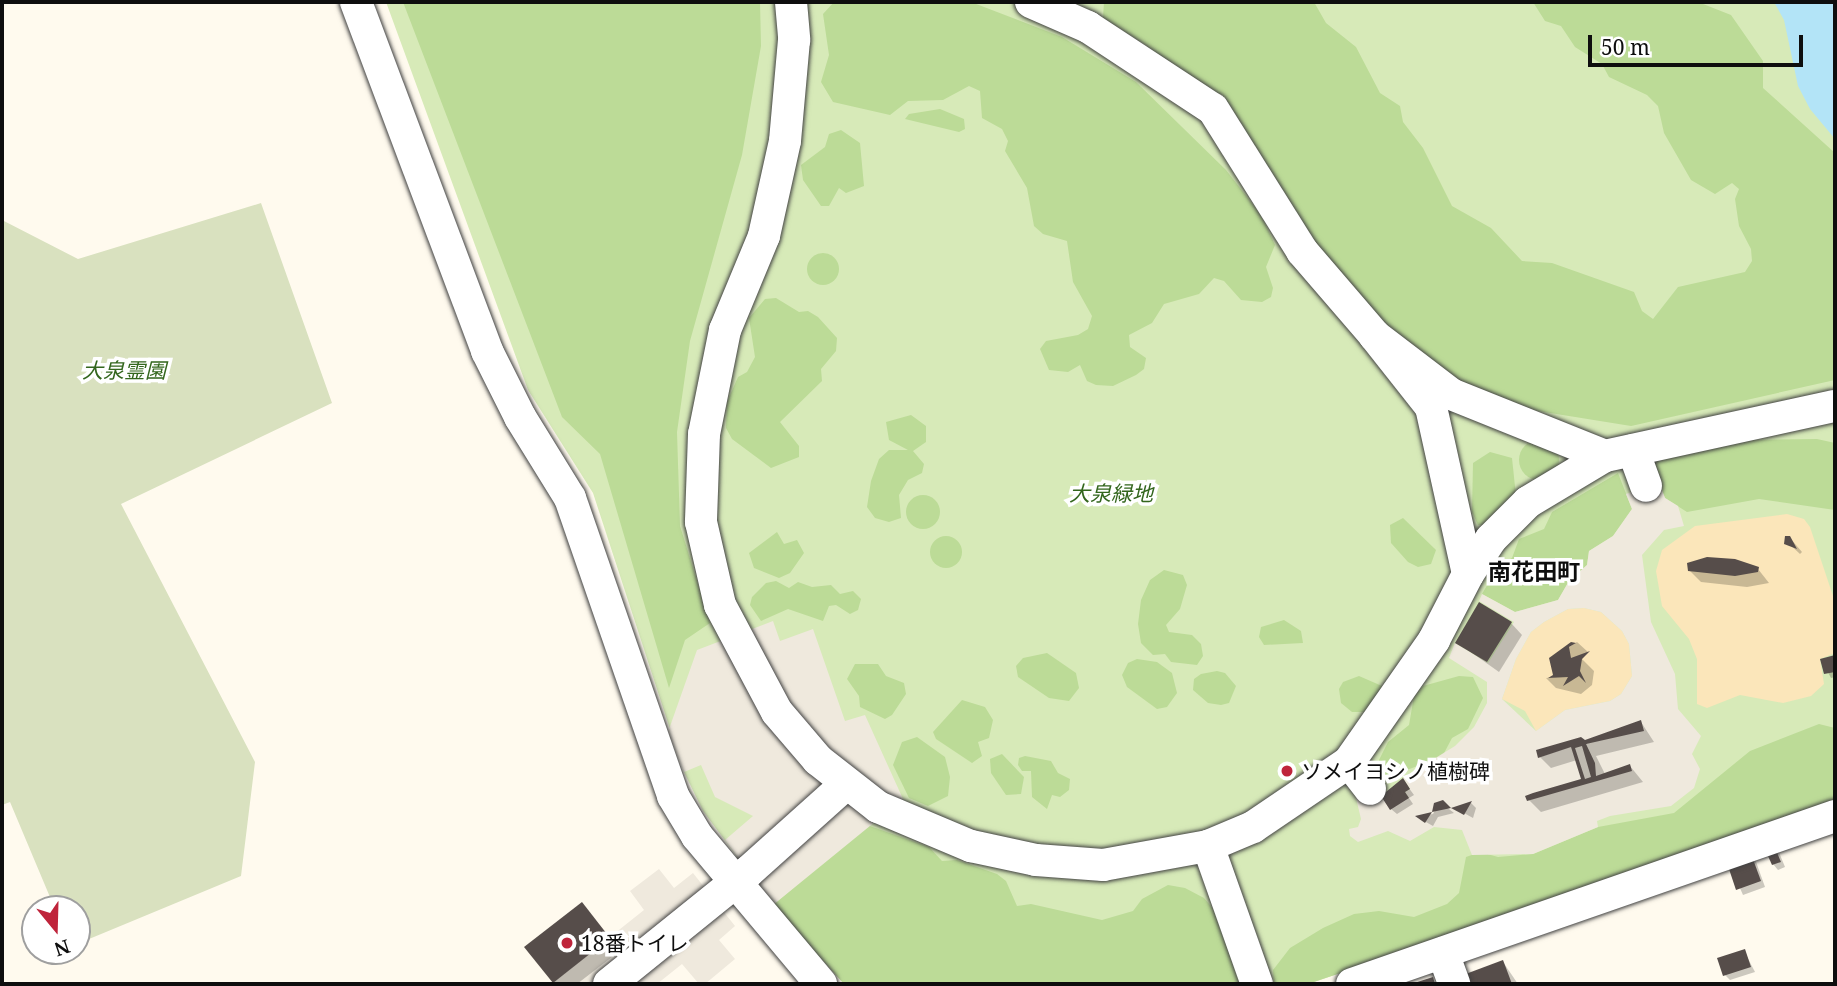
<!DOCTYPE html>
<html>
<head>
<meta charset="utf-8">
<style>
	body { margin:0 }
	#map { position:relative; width:1837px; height:986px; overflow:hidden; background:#fffaee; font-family:"Noto Serif","Noto Sans JP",serif }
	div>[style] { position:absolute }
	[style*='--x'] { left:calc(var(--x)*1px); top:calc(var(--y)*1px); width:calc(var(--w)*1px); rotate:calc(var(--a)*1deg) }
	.green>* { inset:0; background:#d7eab8 }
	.forest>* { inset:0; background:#bcdb97 }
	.round { border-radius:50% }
	.sand>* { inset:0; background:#fbe6ba }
	.cemetery>* { inset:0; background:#d9e1bf }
	.plaza>* { inset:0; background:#efe9dd }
	.water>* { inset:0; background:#b3e4f7 }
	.shadow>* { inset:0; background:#0003 }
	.building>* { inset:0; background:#564d4a }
	.roads { filter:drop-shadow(0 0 2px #414141) drop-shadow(0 0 2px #414141) }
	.street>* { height:32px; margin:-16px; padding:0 16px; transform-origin:16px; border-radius:16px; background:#fff }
	.dots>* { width:19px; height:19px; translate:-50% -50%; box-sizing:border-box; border:4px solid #fff; border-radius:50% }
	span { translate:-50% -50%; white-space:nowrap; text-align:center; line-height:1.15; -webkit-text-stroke:7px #fff; paint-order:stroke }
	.park-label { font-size:21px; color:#33661d; font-style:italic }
	.poi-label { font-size:21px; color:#0e0e0e }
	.left { translate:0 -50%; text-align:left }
	.neighbourhood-label { font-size:23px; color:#0e0e0e; font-weight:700 }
	.frame { position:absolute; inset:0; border:4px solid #0e0e0e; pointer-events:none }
	.north { position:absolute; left:21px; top:895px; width:70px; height:70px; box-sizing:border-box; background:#fff; border:2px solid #9f9f9f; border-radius:50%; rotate:161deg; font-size:19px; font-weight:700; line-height:28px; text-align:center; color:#0e0e0e }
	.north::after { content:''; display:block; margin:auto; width:24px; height:32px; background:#bf243b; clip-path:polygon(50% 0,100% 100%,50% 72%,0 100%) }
	.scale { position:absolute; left:1588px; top:35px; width:215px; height:32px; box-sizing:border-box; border:4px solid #0e0e0e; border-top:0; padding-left:9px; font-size:21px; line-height:24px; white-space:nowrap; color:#0e0e0e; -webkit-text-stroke:5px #fff; paint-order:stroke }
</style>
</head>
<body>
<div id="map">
	<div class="green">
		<i style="clip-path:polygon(386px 2px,1835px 2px,1835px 806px,1308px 984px,844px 984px,773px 905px,703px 811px,684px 772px,593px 493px,528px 390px)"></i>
	</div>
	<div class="forest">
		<i style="clip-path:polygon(403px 2px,760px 2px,761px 46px,742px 155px,690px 341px,677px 432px,680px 526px,710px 623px,685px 640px,669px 688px,600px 454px,562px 417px)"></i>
		<i style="clip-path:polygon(834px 2px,971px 2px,1062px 37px,1136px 82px,1226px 170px,1261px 215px,1275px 245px,1266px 267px,1273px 288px,1271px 297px,1262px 302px,1241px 300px,1224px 281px,1214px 278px,1199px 294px,1164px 304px,1152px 323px,1129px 335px,1130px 347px,1146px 358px,1144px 369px,1136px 375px,1113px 386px,1096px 385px,1087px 381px,1080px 365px,1068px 372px,1049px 370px,1040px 349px,1046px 341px,1078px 335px,1088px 329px,1092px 316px,1073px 282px,1067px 241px,1043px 234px,1034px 226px,1027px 188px,1005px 151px,1008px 141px,1002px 129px,982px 118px,980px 91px,969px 86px,943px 100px,908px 101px,890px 115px,833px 102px,821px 82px,829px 55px,823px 14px)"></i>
		<i style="clip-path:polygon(1104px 2px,1314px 2px,1326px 23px,1356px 47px,1380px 93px,1400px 106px,1403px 122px,1423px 148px,1452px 206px,1491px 228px,1522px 261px,1552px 263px,1634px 292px,1642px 311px,1653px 319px,1678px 287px,1745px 272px,1752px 261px,1751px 249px,1739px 226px,1735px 199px,1739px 189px,1732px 183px,1715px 194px,1691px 180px,1664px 133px,1658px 106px,1647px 95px,1609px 77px,1602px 64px,1575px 47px,1561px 26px,1545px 21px,1533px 2px,1698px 2px,1731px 15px,1763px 61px,1763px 88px,1835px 153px,1835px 380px,1631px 426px,1507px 406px,1459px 381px,1361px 306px,1146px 45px,1103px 18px)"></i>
		<i style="clip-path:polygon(940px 109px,964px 119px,965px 129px,959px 132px,905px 119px,909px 114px)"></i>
		<i style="clip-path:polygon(841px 130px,860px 143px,864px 186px,846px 193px,839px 188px,829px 206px,821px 206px,803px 180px,801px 165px,825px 147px,829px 134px)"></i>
		<i class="round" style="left:807px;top:253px;width:32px;height:32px"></i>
		<i style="clip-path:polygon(776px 298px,799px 312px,808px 311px,818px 317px,837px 338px,836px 351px,821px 369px,822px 381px,780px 422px,799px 446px,799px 457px,771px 468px,732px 439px,726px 428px,727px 402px,738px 377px,747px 372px,755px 357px,749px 318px,765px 299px)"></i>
		<i style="clip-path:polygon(911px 415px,926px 426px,926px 442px,913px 451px,924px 464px,922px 473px,908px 480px,899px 495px,901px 518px,889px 522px,875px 518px,867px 507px,871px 481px,879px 459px,889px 450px,908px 450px,889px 440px,886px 422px)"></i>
		<i style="clip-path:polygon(1817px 439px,1835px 443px,1835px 510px,1759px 499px,1687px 512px,1665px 498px,1651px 463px,1737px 440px)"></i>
		<i class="round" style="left:1519px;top:440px;width:40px;height:40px"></i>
		<i style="clip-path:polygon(1490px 452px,1512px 458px,1516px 496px,1486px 525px,1478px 525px,1472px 512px,1473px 463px)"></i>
		<i style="clip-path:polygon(1618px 473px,1632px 509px,1613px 536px,1589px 551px,1587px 565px,1569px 581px,1558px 600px,1515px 612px,1482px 594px,1499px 565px,1512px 558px,1519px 539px,1544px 529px,1552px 512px)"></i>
		<i class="round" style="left:906px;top:495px;width:34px;height:34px"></i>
		<i style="clip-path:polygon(1403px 518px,1436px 550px,1431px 564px,1418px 567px,1408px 562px,1391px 543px,1390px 525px)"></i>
		<i style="clip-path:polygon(777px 532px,784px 544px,797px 540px,804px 553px,790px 573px,779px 578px,754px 568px,749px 553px)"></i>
		<i class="round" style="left:930px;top:536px;width:32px;height:32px"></i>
		<i style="clip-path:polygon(1164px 570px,1183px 575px,1187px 585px,1180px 609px,1166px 625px,1169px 632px,1192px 635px,1201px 644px,1203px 656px,1197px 665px,1171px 662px,1165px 654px,1153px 655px,1141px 643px,1138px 624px,1141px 600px,1150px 580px)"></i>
		<i style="clip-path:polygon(776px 581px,789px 588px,798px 582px,812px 587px,831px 585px,840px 594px,853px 591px,861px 599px,858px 610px,850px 614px,836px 605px,829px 606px,823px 621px,788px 609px,761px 621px,750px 605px,752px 597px,766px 583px)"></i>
		<i style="clip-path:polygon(1284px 620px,1301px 631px,1303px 643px,1264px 645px,1259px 637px,1261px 627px)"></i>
		<i style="clip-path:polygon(1047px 653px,1076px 673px,1079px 688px,1069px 701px,1049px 698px,1018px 677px,1016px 666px,1023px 658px)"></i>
		<i style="clip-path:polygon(1137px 659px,1157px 662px,1172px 673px,1177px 693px,1167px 707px,1157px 709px,1127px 687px,1122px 675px,1128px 663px)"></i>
		<i style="clip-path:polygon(855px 664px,878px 664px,886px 676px,904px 683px,906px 694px,892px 715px,885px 719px,860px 707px,859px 696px,847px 679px)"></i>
		<i style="clip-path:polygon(1217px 671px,1225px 673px,1236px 686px,1229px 703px,1221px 705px,1208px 703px,1193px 690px,1194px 679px,1201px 674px)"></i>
		<i style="clip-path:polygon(1359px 676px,1382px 686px,1382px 697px,1364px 712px,1352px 712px,1341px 703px,1339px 689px,1343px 682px)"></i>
		<i style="clip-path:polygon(1459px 676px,1473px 677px,1483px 698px,1468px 729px,1452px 738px,1442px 757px,1404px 771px,1398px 780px,1378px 776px,1379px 760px,1388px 742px,1409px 725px,1414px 696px,1423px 686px)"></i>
		<i style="clip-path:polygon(962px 700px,985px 707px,993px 720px,989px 738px,978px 742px,982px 756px,972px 763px,936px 739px,933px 732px)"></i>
		<i style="clip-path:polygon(1819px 724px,1835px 728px,1835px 806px,1308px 984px,1274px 984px,1273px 970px,1290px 948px,1323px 928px,1354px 914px,1379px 911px,1414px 917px,1447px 904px,1459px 893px,1466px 857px,1480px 852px,1498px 857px,1533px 854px,1598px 827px,1674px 813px,1750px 751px)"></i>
		<i style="clip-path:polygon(917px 737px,945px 757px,950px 777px,948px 796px,928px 806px,909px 798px,893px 765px,902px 742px)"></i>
		<i style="clip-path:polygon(1002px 754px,1024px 777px,1021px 794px,1006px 795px,991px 773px,990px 759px)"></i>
		<i style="clip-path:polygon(1025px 756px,1051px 761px,1058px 773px,1070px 779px,1069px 790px,1060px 797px,1052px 795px,1047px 809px,1032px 797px,1031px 771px,1022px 771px,1018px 765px,1019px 758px)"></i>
		<i style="clip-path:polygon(867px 825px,929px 847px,942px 861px,957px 860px,997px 874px,1006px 881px,1017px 906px,1031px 904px,1102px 920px,1133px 911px,1142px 899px,1168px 885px,1185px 888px,1204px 898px,1225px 923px,1245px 984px,844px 984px,773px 905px)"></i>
	</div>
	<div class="sand">
		<i style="clip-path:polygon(1787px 514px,1804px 519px,1810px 527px,1835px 602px,1835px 653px,1820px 659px,1824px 684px,1811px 696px,1783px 703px,1740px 695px,1707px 708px,1697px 704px,1697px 659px,1689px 639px,1662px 606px,1656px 571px,1662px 550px,1695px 526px)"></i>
		<i style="clip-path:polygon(1584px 608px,1601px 612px,1622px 631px,1629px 644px,1632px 676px,1621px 694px,1610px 701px,1565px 710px,1536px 731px,1525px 711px,1502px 699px,1516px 659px,1531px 632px,1544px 622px,1568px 609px)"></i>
	</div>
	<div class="cemetery">
		<i style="clip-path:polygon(261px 203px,332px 403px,121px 504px,255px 762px,241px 876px,77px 944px,77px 909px,55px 909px,10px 802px,2px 805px,2px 220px,78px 259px)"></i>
	</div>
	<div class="plaza">
		<i style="clip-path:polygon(evenodd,1659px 482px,1665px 498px,1678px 506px,1684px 526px,1664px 530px,1642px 555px,1651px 622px,1675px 674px,1678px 709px,1701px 736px,1692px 754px,1700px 769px,1694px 788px,1671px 806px,1610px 816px,1597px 821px,1598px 827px,1533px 854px,1472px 855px,1462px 830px,1434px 827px,1410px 841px,1388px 831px,1358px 842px,1350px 836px,1349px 829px,1358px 827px,1361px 819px,1356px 798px,1383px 781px,1387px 793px,1409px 798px,1405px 792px,1410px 789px,1403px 778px,1455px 746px,1474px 727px,1487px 703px,1487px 682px,1449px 658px,1455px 643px,1488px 663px,1514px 622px,1479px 601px,1482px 594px,1515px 612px,1558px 600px,1569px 581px,1587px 565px,1589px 551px,1613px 536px,1632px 509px,1626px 494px,1659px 482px,1584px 608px,1601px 612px,1622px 631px,1629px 644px,1632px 676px,1621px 694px,1610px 701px,1565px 710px,1536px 731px,1502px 699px,1516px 659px,1531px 632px,1544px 622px,1568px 609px,1584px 608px)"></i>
		<i style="clip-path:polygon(773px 621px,780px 641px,813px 629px,845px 721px,865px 715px,903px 799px,773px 905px,725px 840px,753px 816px,715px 797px,701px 765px,684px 772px,668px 732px,697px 650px)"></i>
		<i style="clip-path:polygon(659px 869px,674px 888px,693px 873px,735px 926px,719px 940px,735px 959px,705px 984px,699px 984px,682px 964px,657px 984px,551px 984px,644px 910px,630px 891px)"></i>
	</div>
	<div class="water">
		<i style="clip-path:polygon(1774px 2px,1835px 2px,1835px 139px,1810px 109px,1798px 86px,1784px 20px)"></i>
	</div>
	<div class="shadow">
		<i style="clip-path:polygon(1790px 538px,1802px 552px,1800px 554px,1785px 540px)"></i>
		<i style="clip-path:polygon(1758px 569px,1769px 583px,1747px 587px,1701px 582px,1689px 570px)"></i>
		<i style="clip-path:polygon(1511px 623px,1522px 635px,1499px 672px,1458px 643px)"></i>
		<i style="clip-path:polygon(1577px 642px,1588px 652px,1582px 659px,1594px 671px,1592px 685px,1581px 694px,1556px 688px,1546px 678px,1555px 677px,1551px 659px)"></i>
		<i style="clip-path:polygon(1835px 657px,1835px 677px,1831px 678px,1822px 661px)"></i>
		<i style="clip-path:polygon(1641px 722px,1654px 742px,1596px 756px,1605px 774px,1630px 766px,1643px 782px,1541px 812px,1529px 800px,1584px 781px,1577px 760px,1551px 768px,1540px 757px)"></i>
		<i style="clip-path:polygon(1403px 780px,1414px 795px,1409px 798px,1413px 804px,1397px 814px,1391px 809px)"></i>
		<i style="clip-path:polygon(1440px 802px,1454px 813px,1438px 817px,1433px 826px,1417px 817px,1433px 814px)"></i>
		<i style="clip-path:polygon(1471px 803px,1476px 808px,1473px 818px,1455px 808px)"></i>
		<i style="clip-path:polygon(1766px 848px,1778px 850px,1785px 867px,1778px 870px,1773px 864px)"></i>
		<i style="clip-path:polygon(1755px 859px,1765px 887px,1743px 895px,1728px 861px)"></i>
		<i style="clip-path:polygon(581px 904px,621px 950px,577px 984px,556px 984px,526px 947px)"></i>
		<i style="clip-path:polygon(1744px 951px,1755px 972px,1730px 980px,1725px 975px)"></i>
		<i style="clip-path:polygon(1503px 962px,1518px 984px,1469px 984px,1466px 976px)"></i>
	</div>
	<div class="building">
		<i style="clip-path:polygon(1785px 536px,1790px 536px,1797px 549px,1784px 544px)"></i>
		<i style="clip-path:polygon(1707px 557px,1735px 559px,1759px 567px,1758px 572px,1735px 576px,1688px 571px,1687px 563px)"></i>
		<i style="clip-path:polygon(1479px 602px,1512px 622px,1487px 662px,1455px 643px)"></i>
		<i style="clip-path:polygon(1571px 642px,1576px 643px,1569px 647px,1571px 658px,1590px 651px,1582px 659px,1580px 671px,1586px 683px,1579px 676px,1563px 686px,1568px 677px,1548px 678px,1553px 675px,1549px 658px)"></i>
		<i style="clip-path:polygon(1835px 655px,1835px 672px,1824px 674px,1820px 659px)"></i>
		<i style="clip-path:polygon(evenodd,1641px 720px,1644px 731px,1586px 744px,1595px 763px,1596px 776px,1630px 764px,1632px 771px,1527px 801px,1525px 796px,1533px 793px,1581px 779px,1571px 747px,1538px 758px,1536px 750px,1581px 737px,1585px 740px,1641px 720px,1582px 746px,1591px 777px,1585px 779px,1575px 748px,1582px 746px)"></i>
		<i style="clip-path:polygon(1403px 778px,1410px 789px,1405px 792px,1409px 798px,1390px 810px,1381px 796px)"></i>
		<i style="clip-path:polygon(1443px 800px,1451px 808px,1432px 812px,1434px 803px)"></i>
		<i style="clip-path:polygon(1472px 801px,1464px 815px,1451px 808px)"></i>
		<i style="clip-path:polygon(1432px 812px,1425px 823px,1415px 816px)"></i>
		<i style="clip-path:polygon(1773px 843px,1781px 862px,1772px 865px,1764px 847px)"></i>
		<i style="clip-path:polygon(1750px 851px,1761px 881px,1736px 890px,1726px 860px)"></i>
		<i style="clip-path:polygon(582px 902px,610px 938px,553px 983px,524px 947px)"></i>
		<i style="clip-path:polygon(1745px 949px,1751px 967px,1723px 976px,1717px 958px)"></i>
		<i style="clip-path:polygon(1503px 960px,1512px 984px,1467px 984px,1463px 975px)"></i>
		<i style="clip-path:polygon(1433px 977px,1435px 984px,1411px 984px)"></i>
	</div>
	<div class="roads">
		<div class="street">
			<i style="--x:356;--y:2;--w:373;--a:69.4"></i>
			<i style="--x:487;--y:351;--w:74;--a:63.4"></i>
			<i style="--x:520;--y:417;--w:95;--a:58.3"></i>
			<i style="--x:570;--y:498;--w:315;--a:70.9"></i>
			<i style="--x:673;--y:796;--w:47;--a:59"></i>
			<i style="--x:697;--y:836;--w:193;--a:50"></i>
			<i style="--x:791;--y:2;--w:38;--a:85"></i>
			<i style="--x:794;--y:40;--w:101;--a:95.1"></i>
			<i style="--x:785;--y:141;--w:97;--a:102.5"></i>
			<i style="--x:764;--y:236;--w:102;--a:112.5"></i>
			<i style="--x:725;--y:330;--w:106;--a:101.4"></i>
			<i style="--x:704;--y:434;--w:88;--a:92"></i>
			<i style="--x:701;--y:522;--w:85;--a:77.1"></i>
			<i style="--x:720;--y:605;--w:121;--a:62"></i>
			<i style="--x:777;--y:712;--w:63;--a:49.5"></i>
			<i style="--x:818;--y:760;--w:76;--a:38.1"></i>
			<i style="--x:878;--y:807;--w:101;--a:22.8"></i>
			<i style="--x:971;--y:846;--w:66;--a:12.2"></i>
			<i style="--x:1036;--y:860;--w:67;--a:4.3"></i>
			<i style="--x:1103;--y:865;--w:107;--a:-10.3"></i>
			<i style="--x:1208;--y:846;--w:49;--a:-22.9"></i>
			<i style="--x:1253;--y:827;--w:116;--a:-34.1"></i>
			<i style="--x:1349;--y:762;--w:149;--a:-55.1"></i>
			<i style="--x:1434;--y:640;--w:74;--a:-62.7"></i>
			<i style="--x:1468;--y:574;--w:171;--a:-102.5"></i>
			<i style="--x:1431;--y:407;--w:90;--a:-128.3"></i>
			<i style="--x:1031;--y:2;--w:62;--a:23.7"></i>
			<i style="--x:1088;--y:27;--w:149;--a:33.3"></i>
			<i style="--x:1213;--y:109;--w:168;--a:57.9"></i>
			<i style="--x:1302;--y:251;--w:112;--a:49.3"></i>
			<i style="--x:1375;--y:336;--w:96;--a:37.3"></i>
			<i style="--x:1451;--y:394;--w:166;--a:21.9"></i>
			<i style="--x:1605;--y:456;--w:235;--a:-12.3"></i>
			<i style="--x:1633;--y:450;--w:38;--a:70"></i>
			<i style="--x:1468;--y:574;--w:42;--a:-56.7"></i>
			<i style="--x:1491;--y:539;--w:52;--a:-45"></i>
			<i style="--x:1528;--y:502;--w:90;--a:-30.9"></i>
			<i style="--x:1349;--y:762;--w:34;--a:52"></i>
			<i style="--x:1208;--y:846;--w:146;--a:70.5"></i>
			<i style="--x:1443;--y:953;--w:33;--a:70"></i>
			<i style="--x:609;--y:984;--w:179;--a:-38.9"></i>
			<i style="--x:748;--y:872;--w:132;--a:-41.9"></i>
			<i style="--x:1352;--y:984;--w:511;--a:-19.18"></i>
		</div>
	</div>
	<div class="dots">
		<i style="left:1287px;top:771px;background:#bf243b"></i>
		<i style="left:567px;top:943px;background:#bf243b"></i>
	</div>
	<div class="park-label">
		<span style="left:124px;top:370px">大泉霊園</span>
		<span style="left:1111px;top:493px">大泉緑地</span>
	</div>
	<div class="poi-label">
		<span class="left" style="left:1301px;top:771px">ソメイヨシノ植樹碑</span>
		<span class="left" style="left:581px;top:943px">18番トイレ</span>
	</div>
	<div class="neighbourhood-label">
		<span style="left:1534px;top:571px">南花田町</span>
	</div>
	<div class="frame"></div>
	<div class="north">N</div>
	<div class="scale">50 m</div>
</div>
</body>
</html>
